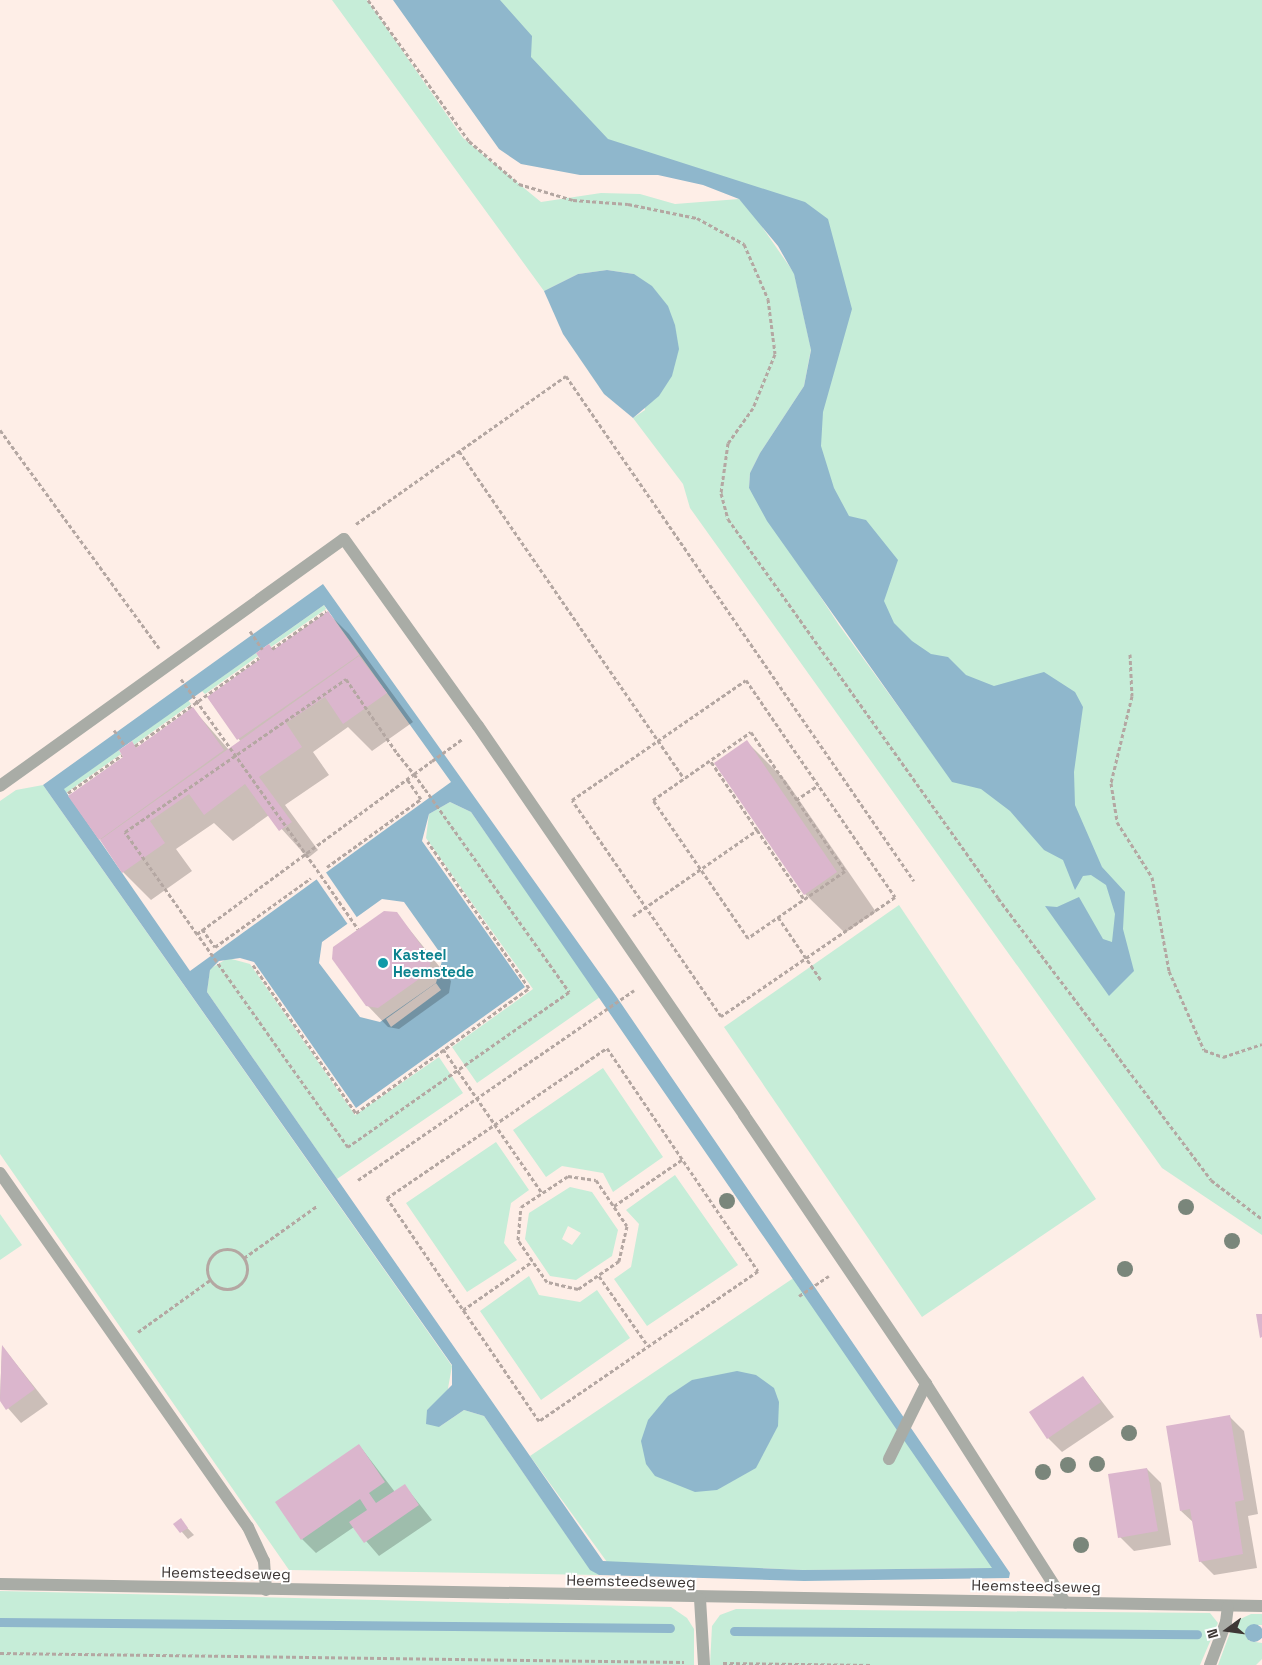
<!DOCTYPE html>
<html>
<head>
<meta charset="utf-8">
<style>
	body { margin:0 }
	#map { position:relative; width:1262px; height:1665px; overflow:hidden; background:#feeee7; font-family:"Space Grotesk",sans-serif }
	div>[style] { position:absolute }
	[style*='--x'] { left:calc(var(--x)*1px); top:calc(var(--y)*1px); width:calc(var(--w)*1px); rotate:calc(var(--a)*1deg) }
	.green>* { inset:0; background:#c6edd8 }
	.water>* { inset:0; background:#8fb7cc }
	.round { border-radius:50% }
	.pier>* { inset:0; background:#feeee7 }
	.shadow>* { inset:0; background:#0003 }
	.stream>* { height:9px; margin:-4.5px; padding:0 4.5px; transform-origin:4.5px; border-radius:4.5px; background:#8fb7cc }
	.building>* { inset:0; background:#dbb6cd }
	.path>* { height:3px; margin-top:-1.5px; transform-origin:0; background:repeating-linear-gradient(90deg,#b4a7a2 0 4px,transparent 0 6.5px) }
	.path>.ring { margin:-1.5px; padding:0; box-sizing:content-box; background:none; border:3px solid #b4a7a2; border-radius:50% }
	.minor>* { height:12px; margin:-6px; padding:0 6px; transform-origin:6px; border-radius:6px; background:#a9aca6 }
	.path-bridge>* { height:3px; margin-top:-1.5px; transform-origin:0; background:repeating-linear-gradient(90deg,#b4a7a2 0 4px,transparent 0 6.5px) }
	.trees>* { width:16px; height:16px; margin:-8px; border-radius:50%; background:#7a867b }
	.dots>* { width:14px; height:14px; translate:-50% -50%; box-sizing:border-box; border:2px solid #fff; border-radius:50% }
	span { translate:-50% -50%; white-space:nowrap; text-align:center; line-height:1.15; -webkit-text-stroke:4px #fff; paint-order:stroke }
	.culture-label { font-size:15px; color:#0d838f; font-weight:700 }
	.left { translate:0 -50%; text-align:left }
	.street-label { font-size:15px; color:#3e3836 }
	.north { position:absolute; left:1202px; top:1605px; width:50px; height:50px; -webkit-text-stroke:4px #fff; paint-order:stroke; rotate:256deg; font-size:14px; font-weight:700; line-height:20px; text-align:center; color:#3e3836 }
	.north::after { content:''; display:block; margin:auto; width:18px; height:22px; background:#3e3836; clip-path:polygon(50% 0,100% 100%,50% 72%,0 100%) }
</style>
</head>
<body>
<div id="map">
	<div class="green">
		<i style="clip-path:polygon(332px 0,367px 0,463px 138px,541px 202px,601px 193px,640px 194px,675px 204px,739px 199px,756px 218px,794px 273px,811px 349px,804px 386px,760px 453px,750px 473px,749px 488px,839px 625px,953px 782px,793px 425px,815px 355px,804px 274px,741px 193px,656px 167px,549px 167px,395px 0,1262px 0,1262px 1235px,1162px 1168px,690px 508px,683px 484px,633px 418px,645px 410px,634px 274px,607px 270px,578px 274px,544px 291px)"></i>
		<i style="clip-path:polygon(324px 605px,326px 609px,271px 647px,269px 644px)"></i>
		<i style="clip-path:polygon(256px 653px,258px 656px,205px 694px,202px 691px)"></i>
		<i style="clip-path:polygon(188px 700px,191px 704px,134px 745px,132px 741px)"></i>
		<i style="clip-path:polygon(119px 750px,121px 754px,66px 793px,63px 789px)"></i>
		<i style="clip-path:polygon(43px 785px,452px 1366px,447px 1394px,427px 1410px,439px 1427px,464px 1410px,484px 1416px,590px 1569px,599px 1575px,289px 1570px,0 1154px,0 801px,16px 790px)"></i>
		<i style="clip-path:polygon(450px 802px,471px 812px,600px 997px,477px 1083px,452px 1047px,533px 989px,426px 838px,429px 814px)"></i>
		<i style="clip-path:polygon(899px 905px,1096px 1199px,922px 1317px,724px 1027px)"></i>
		<i style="clip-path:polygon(228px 958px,250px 964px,355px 1115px,439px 1057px,463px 1093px,337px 1179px,207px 992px,210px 969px)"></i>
		<i style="clip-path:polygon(603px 1068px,663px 1157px,613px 1192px,603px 1173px,562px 1166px,546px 1177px,513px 1130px)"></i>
		<i style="clip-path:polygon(496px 1142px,529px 1190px,511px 1203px,504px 1243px,517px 1260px,467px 1292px,406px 1203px)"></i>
		<i style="clip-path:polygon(675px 1175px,738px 1265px,647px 1326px,614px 1279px,631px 1267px,639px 1224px,626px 1210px)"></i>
		<i style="clip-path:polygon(evenodd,570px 1187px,592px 1192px,618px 1230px,612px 1256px,576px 1280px,550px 1276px,525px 1239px,529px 1213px,570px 1187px,568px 1226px,581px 1233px,572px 1245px,562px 1239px,568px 1226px)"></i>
		<i style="clip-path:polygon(0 1214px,22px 1245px,0 1260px)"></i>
		<i style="clip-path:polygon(529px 1276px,539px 1295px,580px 1302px,597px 1290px,630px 1338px,541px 1400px,480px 1311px)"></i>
		<i style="clip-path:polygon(795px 1277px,992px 1563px,992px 1568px,803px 1570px,607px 1562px,530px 1456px)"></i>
		<i style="clip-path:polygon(0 1591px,671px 1607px,687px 1618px,694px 1629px,694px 1665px,0 1665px)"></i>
		<i style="clip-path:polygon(736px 1609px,1210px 1613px,1218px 1623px,1200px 1665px,710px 1665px,712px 1626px,720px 1615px)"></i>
		<i style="clip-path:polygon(1251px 1614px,1262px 1614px,1262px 1625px,1252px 1625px,1249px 1641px,1262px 1643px,1262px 1659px,1256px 1665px,1218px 1665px,1234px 1622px)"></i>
	</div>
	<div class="water">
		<i style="clip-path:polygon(393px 0,500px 0,532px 36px,531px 57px,608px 139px,805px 202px,828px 219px,852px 309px,823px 412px,821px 446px,834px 488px,849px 516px,866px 520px,898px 560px,884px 601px,894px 623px,912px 641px,931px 654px,948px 657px,966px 675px,994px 686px,1044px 672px,1075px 692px,1083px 707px,1074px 772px,1075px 805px,1102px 867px,1125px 892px,1123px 929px,1134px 971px,1109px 996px,1045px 906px,1057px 907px,1079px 897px,1103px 939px,1112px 942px,1115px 914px,1106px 885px,1091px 875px,1083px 876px,1075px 890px,1063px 860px,1044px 850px,1010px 811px,981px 789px,952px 782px,767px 521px,749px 488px,750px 473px,760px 453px,804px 386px,811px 350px,794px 274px,778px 246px,739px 199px,703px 185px,658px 175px,580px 175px,521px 164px,499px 149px)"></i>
		<i style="clip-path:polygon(607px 270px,634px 274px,652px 286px,668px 306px,675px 325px,679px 349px,672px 376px,659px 396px,633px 418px,604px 394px,563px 334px,544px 291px,578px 274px)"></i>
		<i style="clip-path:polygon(evenodd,323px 584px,616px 996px,1010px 1573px,1009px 1578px,804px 1581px,599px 1575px,590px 1570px,484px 1416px,464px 1410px,439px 1427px,426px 1424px,427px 1410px,452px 1385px,452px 1365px,43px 785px,323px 584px,324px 605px,451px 782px,190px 971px,64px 789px,324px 605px,323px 584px,450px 802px,471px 812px,992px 1568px,803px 1570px,603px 1561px,207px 992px,210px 970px,219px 961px,240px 958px,254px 962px,356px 1108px,525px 987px,422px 841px,429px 814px,450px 802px,323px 584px,382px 899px,404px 902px,443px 957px,436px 983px,380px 1022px,360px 1017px,319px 963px,322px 942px,382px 899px)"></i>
		<i style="clip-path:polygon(737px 1371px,756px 1375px,774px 1388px,779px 1402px,778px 1426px,756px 1468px,717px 1490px,695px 1492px,655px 1476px,646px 1464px,641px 1441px,648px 1420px,668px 1396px,692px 1380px)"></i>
		<i class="round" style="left:1245px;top:1624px;width:18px;height:18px"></i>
	</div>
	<div class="pier">
		<i style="clip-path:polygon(325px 871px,358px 919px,349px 926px,315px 877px)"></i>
		<i style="clip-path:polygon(436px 983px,441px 990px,391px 1027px,386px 1019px)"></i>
	</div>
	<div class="shadow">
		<i style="clip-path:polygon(328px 613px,349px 634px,413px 722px,372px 751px,348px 727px,313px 752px,329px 775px,285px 805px,318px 850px,308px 858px,269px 815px,233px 841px,214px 823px,176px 849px,192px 871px,151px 900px,123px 872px,70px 796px,125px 757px,131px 743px,137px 748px,193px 709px,229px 750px,241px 742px,208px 698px)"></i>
		<i style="clip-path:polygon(747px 742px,786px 781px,876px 912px,845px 933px,805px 894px)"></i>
		<i style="clip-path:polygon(397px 914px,451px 981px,449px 993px,399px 1029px,388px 1027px,367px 1005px)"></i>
		<i style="clip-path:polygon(2px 1346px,48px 1404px,21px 1423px,0 1399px)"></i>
		<i style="clip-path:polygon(1083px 1377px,1114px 1417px,1062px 1452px,1048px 1438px)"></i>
		<i style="clip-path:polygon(1230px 1417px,1244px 1431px,1258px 1514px,1248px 1516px,1257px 1568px,1214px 1575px,1200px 1561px,1194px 1523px,1181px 1511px)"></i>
		<i style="clip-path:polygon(359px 1445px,395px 1492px,405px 1486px,432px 1520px,379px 1556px,354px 1527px,316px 1553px,302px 1539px)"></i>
		<i style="clip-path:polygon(1147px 1469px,1161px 1483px,1171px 1545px,1134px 1551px,1120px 1537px)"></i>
		<i style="clip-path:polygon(180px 1520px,194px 1535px,188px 1539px,175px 1524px)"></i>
	</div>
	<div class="stream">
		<i style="--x:0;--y:1622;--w:670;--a:0.51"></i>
		<i style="--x:734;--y:1631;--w:463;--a:0.4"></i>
	</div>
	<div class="building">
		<i style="clip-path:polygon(328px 611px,359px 655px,237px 740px,207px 697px,260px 659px,256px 653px,269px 644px,273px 650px)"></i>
		<i style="clip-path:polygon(359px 656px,387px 693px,343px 724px,325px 697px,286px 723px,302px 747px,259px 777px,292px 822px,279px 831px,245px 784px,204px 815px,189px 794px,150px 821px,165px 843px,122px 873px,100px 840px)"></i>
		<i style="clip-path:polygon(193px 707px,224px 750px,99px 840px,68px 796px,123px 757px,119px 750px,125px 746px,132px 741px,136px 748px)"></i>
		<i style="clip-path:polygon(747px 740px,837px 872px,804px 895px,714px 763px)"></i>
		<i style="clip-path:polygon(384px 911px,397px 912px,431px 959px,429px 972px,378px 1008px,366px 1006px,332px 959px,333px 947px)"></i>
		<i style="clip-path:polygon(1256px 1314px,1262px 1314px,1262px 1337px,1260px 1338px)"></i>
		<i style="clip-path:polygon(2px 1345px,35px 1389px,6px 1410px,0 1401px)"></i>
		<i style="clip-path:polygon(1083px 1376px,1101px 1402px,1047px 1439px,1029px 1412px)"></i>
		<i style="clip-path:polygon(1230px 1415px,1244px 1500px,1235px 1502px,1243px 1554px,1199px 1562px,1190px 1509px,1180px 1511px,1166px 1426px)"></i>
		<i style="clip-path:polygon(359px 1444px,385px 1482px,369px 1493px,376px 1503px,405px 1484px,419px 1505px,364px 1543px,349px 1522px,367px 1510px,360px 1499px,301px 1540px,275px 1502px)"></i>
		<i style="clip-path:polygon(1147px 1468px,1158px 1531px,1118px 1538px,1108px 1474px)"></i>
		<i style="clip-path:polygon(181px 1518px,188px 1528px,180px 1533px,173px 1524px)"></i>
	</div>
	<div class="path">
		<i style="--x:368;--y:0;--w:173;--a:54.4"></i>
		<i style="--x:469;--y:141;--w:66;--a:40.7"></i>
		<i style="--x:519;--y:184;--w:56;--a:16.5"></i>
		<i style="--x:573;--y:200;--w:55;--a:4.2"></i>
		<i style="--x:628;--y:204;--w:70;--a:11.5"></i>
		<i style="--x:697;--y:218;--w:54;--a:29"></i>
		<i style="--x:744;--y:244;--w:60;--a:66.4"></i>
		<i style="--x:768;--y:299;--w:55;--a:82.7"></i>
		<i style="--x:775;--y:354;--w:58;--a:112.2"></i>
		<i style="--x:753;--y:408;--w:43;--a:125.5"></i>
		<i style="--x:728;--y:443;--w:50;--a:98"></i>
		<i style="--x:721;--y:493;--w:27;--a:75"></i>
		<i style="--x:728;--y:519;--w:465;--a:54.5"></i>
		<i style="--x:998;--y:898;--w:353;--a:52.9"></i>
		<i style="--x:1211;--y:1180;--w:64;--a:37.4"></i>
		<i style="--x:0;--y:430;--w:270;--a:53.9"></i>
		<i style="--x:459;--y:451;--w:397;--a:55.5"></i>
		<i style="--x:356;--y:524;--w:257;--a:-35.2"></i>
		<i style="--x:566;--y:376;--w:613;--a:55.43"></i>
		<i style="--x:250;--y:631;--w:22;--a:56"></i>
		<i style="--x:272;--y:649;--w:66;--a:-35.1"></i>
		<i style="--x:1130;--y:654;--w:42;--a:87.3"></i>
		<i style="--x:1132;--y:696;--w:89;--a:103.6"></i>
		<i style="--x:1111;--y:783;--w:39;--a:81"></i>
		<i style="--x:1117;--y:822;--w:65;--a:57.5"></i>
		<i style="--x:1152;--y:877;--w:96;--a:79.7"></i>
		<i style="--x:1169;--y:971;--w:86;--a:66.1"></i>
		<i style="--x:1204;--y:1050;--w:20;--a:20"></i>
		<i style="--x:1223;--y:1057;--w:41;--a:-18.4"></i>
		<i style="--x:181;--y:679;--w:227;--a:54.5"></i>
		<i style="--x:746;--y:680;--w:263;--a:55.5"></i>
		<i style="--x:895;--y:897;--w:211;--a:145.6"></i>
		<i style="--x:721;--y:1016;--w:262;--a:-124.6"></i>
		<i style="--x:572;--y:800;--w:211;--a:-34.6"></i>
		<i style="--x:114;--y:730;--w:19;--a:55"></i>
		<i style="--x:751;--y:732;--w:168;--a:55.9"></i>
		<i style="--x:845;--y:871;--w:118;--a:145.4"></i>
		<i style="--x:748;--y:938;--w:168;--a:-124.5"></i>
		<i style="--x:653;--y:800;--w:119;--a:-34.8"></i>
		<i style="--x:135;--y:746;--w:152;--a:-35.4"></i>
		<i style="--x:68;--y:793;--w:66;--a:-35.1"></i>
		<i style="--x:796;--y:800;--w:27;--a:-34"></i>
		<i style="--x:757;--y:830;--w:83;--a:55.7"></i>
		<i style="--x:327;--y:867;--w:116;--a:-35.9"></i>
		<i style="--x:421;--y:799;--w:24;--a:-125"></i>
		<i style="--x:633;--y:916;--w:151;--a:-34.7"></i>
		<i style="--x:757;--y:830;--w:84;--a:-123.9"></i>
		<i style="--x:778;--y:917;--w:76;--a:55.7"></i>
		<i style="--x:202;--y:929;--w:22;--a:54"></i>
		<i style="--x:215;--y:947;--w:118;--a:-35.7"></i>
		<i style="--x:197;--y:934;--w:125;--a:-125.2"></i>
		<i style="--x:125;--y:832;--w:269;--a:-34.7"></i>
		<i style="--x:346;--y:679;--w:90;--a:55.4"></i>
		<i style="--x:397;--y:753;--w:27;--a:51"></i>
		<i style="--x:414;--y:774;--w:19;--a:54"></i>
		<i style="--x:425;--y:789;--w:249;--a:54.6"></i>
		<i style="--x:569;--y:992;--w:270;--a:145"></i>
		<i style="--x:348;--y:1147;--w:261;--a:-125.3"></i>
		<i style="--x:197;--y:934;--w:270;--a:-36.4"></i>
		<i style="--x:414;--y:774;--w:22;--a:-36"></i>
		<i style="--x:432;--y:761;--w:37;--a:-36"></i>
		<i style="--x:253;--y:965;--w:180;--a:55.2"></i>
		<i style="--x:356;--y:1113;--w:213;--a:-35.8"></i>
		<i style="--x:529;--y:988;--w:178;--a:-124.7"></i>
		<i style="--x:607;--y:1048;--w:269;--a:55.9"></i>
		<i style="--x:758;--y:1271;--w:265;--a:145.6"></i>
		<i style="--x:539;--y:1421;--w:270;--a:-124.3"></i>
		<i style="--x:387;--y:1198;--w:266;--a:-34.3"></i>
		<i style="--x:443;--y:1049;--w:175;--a:55.5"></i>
		<i style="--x:568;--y:1176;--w:28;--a:8"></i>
		<i style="--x:596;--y:1180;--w:55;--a:56"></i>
		<i style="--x:627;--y:1226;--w:36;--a:103"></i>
		<i style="--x:619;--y:1261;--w:50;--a:145.7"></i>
		<i style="--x:578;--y:1289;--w:32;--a:-167"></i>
		<i style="--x:547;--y:1282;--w:51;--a:-124.6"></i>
		<i style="--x:518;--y:1240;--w:33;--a:-85"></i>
		<i style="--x:521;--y:1207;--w:56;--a:-33.4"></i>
		<i style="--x:358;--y:1180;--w:335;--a:-34.5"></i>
		<i style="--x:614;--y:1206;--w:83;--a:-34.3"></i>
		<i class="ring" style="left:207px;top:1249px;width:37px;height:37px"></i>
		<i style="--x:244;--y:1258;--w:90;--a:-35.5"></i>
		<i style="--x:599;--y:1276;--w:85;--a:55"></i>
		<i style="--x:799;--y:1296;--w:36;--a:-34"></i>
		<i style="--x:463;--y:1310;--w:85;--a:-35"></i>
		<i style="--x:138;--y:1332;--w:89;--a:-35.8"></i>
		<i style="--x:0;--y:1653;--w:684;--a:0.75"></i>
		<i style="--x:723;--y:1663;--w:150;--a:0.8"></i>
	</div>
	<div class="minor">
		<i style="--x:0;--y:786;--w:423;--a:-35.7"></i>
		<i style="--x:344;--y:539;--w:230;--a:54.4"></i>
		<i style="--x:478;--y:726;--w:471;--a:55.6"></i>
		<i style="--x:744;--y:1115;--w:325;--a:55.9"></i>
		<i style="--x:926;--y:1384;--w:259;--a:57.5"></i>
		<i style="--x:0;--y:1173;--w:432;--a:55"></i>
		<i style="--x:248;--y:1527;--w:38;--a:65"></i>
		<i style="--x:264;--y:1561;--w:29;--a:86"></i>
		<i style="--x:889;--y:1459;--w:84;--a:-63.7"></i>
		<i style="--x:0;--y:1584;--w:1262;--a:1"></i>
		<i style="--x:700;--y:1599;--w:66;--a:86.5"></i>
		<i style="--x:1210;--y:1665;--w:46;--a:-69.6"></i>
		<i style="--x:1226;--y:1622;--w:16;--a:-83"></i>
	</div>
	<div class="path-bridge">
		<i style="--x:313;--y:864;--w:79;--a:55.3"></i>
	</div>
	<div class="trees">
		<i style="left:727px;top:1201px"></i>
		<i style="left:1186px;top:1207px"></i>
		<i style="left:1232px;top:1241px"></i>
		<i style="left:1125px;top:1269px"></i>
		<i style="left:1129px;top:1433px"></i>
		<i style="left:1097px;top:1464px"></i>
		<i style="left:1068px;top:1465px"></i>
		<i style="left:1043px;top:1472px"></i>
		<i style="left:1081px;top:1545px"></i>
	</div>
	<div class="dots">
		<i style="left:383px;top:963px;background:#0f9aa8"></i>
	</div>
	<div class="culture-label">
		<span class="left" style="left:393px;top:963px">Kasteel<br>Heemstede</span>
	</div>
	<div class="street-label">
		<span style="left:226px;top:1573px;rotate:1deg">Heemsteedseweg</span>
		<span style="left:631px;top:1581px;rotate:1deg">Heemsteedseweg</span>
		<span style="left:1036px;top:1586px;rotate:1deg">Heemsteedseweg</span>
	</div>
	<div class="north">N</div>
</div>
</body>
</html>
